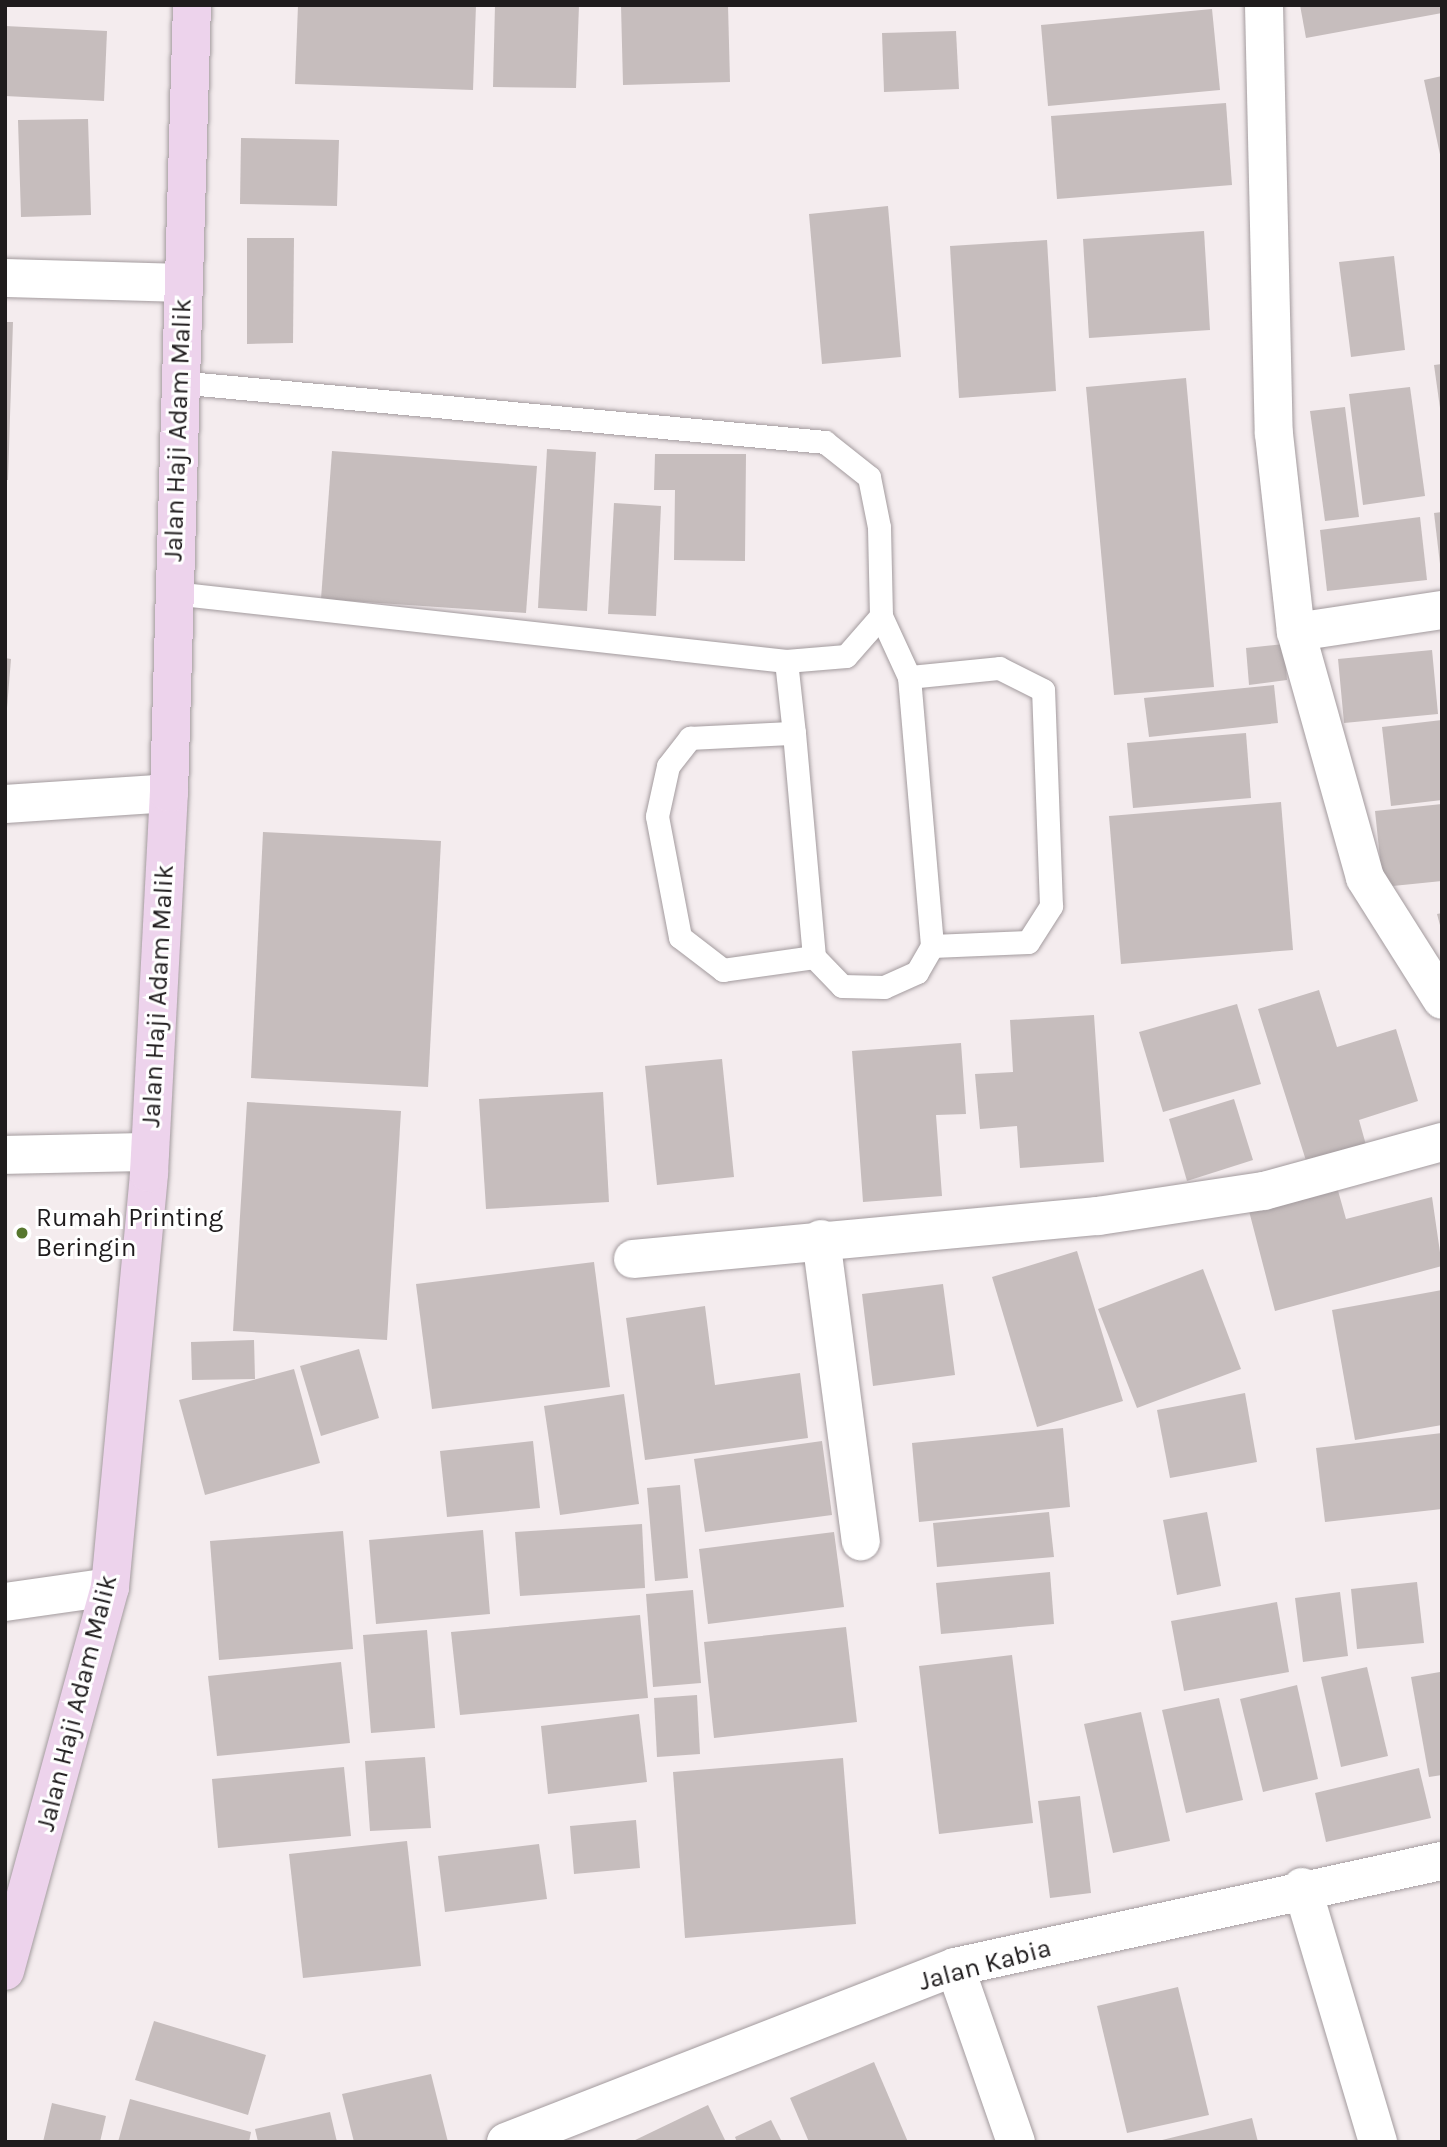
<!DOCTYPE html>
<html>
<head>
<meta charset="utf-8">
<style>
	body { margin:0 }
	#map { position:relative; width:1447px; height:2147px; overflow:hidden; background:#f4ecee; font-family:Karla,sans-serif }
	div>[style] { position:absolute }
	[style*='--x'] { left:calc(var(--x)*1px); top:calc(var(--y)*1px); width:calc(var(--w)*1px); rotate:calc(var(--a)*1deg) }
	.building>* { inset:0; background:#c6bdbd }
	.roads { filter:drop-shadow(0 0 2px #a39b9e) drop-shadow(0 0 2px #a39b9e) }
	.lane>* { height:23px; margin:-11.5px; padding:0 11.5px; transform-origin:11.5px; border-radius:11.5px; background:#fff }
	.street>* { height:38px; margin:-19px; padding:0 19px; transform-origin:19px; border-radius:19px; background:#fff }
	.secondary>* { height:38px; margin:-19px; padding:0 19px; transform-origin:19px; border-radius:19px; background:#edd3ec }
	.dots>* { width:19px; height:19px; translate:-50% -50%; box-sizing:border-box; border:4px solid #fff; border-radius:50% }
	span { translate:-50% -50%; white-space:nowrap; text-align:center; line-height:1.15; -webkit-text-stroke:6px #fff; paint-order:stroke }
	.street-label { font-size:26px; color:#1f1c1d }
	.poi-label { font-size:26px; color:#1f1c1d }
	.left { translate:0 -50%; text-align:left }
	.frame { position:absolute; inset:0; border:7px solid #1f1c1d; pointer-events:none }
</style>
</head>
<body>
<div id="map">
	<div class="building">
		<i style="clip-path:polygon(298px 5px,476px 5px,473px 90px,295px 84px)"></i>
		<i style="clip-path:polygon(495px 5px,579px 5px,576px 88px,493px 87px)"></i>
		<i style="clip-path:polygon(621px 5px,728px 5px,730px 82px,623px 85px)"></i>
		<i style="clip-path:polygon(1300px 5px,1442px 5px,1442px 13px,1306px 38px)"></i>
		<i style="clip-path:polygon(1212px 9px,1220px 90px,1048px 106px,1041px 25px)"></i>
		<i style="clip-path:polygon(5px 26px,107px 31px,104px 101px,5px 96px)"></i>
		<i style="clip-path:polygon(956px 31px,959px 89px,884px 92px,882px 33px)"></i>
		<i style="clip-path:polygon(1442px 76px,1442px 158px,1441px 159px,1424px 80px)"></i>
		<i style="clip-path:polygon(1226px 103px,1232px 185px,1057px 199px,1051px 116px)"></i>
		<i style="clip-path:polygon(88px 119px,91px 215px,21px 217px,18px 120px)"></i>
		<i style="clip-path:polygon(241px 138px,339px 140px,337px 206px,240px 204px)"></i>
		<i style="clip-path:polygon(888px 206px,901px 357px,822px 364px,809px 214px)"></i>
		<i style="clip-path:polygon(1204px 231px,1210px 330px,1089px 338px,1083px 239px)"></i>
		<i style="clip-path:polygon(247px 238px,294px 238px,293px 343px,247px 344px)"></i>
		<i style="clip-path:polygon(1047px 240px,1056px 391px,959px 398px,950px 246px)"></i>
		<i style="clip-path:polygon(1394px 256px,1405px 350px,1351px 357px,1339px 262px)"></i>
		<i style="clip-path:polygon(5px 322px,13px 322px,8px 480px,5px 480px)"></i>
		<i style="clip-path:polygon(1442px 364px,1442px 408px,1440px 408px,1434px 365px)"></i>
		<i style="clip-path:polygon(1186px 378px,1214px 687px,1114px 695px,1086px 387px)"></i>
		<i style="clip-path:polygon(1410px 387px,1425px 496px,1363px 505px,1349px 394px)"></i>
		<i style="clip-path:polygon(1345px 407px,1359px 517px,1325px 521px,1310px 411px)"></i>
		<i style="clip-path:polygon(547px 449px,596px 452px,587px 611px,538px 608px)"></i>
		<i style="clip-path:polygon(332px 451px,537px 466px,526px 613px,321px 599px)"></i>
		<i style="clip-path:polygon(655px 454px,746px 454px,745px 561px,674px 560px,675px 490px,654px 490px)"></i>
		<i style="clip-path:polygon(614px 503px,661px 506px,656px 616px,608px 614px)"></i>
		<i style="clip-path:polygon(1442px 512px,1442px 564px,1440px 564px,1434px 513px)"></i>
		<i style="clip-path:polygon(1420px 517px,1427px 580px,1327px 591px,1320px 530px)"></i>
		<i style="clip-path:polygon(1284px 644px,1287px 680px,1249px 685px,1246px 648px)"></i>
		<i style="clip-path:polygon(1432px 650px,1438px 714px,1344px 723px,1338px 659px)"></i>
		<i style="clip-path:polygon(5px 658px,11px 659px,7px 708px,5px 708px)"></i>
		<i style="clip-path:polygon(1274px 685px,1278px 723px,1149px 737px,1144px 698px)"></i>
		<i style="clip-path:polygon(1442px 720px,1442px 800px,1391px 806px,1382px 727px)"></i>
		<i style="clip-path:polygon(1246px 733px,1251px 798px,1133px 808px,1127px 743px)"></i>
		<i style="clip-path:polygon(1281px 802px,1293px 950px,1121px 964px,1109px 816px)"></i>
		<i style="clip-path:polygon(1442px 804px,1442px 881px,1383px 887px,1375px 811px)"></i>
		<i style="clip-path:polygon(263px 832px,441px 841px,428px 1087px,251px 1078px)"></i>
		<i style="clip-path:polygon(1442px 913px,1442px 929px,1441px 929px,1437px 914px)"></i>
		<i style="clip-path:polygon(1319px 990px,1337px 1047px,1396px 1029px,1418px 1101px,1359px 1120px,1368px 1152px,1309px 1170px,1258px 1009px)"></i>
		<i style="clip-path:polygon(1237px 1004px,1261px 1084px,1163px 1112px,1139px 1032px)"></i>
		<i style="clip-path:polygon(1094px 1015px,1104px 1162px,1020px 1168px,1017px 1126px,980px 1129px,975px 1074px,1013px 1072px,1010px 1020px)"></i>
		<i style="clip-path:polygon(961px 1043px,966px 1114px,936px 1115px,942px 1196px,863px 1202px,852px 1051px)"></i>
		<i style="clip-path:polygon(722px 1059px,734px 1177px,657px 1185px,645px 1066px)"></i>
		<i style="clip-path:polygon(603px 1092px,609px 1202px,486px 1209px,479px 1099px)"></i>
		<i style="clip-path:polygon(1234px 1099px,1253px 1160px,1187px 1181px,1169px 1119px)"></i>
		<i style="clip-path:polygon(247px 1102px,401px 1111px,387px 1340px,233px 1331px)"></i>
		<i style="clip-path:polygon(1337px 1187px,1346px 1219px,1432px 1197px,1442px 1266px,1275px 1311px,1249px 1211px)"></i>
		<i style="clip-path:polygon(1077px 1251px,1123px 1401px,1037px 1427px,992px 1277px)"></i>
		<i style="clip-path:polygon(594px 1262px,610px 1387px,432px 1409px,416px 1284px)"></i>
		<i style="clip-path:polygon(1203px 1269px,1241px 1369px,1137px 1408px,1098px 1309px)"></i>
		<i style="clip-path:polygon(943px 1284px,955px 1375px,873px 1386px,862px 1294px)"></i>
		<i style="clip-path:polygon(1442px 1290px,1442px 1425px,1355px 1440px,1332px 1310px)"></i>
		<i style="clip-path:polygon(705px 1306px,715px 1385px,800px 1373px,808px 1438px,645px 1460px,626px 1318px)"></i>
		<i style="clip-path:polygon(254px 1340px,255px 1379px,192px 1380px,191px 1342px)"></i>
		<i style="clip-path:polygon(359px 1349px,379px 1418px,321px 1436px,300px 1366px)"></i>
		<i style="clip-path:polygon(294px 1369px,320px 1463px,205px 1495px,179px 1400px)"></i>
		<i style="clip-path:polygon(1245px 1393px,1257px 1462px,1170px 1478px,1157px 1410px)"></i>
		<i style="clip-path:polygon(624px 1394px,639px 1504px,560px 1515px,544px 1406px)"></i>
		<i style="clip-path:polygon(1063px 1428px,1070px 1507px,919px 1522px,912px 1443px)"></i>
		<i style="clip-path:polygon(1442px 1433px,1442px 1509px,1325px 1522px,1316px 1448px)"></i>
		<i style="clip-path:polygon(533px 1441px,540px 1508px,447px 1517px,440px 1451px)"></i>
		<i style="clip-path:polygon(822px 1441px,832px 1515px,705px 1532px,694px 1459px)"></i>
		<i style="clip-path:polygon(680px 1485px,688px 1578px,655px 1581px,647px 1488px)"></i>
		<i style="clip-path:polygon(1049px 1512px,1054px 1557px,937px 1567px,933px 1523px)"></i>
		<i style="clip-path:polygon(1207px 1512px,1221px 1586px,1177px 1595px,1163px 1520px)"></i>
		<i style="clip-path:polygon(642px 1524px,645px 1588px,520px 1596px,515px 1532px)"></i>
		<i style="clip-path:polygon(483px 1530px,490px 1614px,376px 1624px,369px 1540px)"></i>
		<i style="clip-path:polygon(343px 1531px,353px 1649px,219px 1660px,210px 1541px)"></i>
		<i style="clip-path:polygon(834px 1532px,844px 1607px,708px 1624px,699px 1549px)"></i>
		<i style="clip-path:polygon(1050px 1572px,1054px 1624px,941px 1634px,936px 1583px)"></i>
		<i style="clip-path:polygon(1417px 1582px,1424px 1643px,1357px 1649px,1351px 1589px)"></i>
		<i style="clip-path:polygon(693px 1590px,701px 1683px,653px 1687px,646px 1594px)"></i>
		<i style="clip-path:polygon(1340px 1592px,1348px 1656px,1303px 1662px,1295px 1598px)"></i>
		<i style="clip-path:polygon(1277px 1602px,1289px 1672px,1184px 1691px,1171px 1621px)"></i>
		<i style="clip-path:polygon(640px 1615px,648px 1698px,460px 1715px,451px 1632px)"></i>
		<i style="clip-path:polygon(846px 1627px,857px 1722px,714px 1738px,704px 1642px)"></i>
		<i style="clip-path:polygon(427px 1630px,435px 1728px,371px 1733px,363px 1635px)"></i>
		<i style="clip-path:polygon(1012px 1655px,1033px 1823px,939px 1834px,919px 1666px)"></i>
		<i style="clip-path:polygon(341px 1662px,350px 1743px,217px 1756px,208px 1676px)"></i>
		<i style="clip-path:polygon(1367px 1667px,1388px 1756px,1341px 1767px,1321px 1677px)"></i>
		<i style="clip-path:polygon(1440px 1672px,1442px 1775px,1429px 1777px,1411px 1677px)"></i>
		<i style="clip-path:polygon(1297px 1685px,1318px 1779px,1263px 1792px,1240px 1699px)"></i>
		<i style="clip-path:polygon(697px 1695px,700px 1754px,657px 1757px,654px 1698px)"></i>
		<i style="clip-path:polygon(1219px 1698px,1243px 1800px,1186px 1813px,1162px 1710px)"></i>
		<i style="clip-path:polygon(1141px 1712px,1170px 1841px,1113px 1853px,1084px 1724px)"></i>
		<i style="clip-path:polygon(639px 1714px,647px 1782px,548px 1794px,541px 1726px)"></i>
		<i style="clip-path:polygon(425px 1757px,431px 1828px,370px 1831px,365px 1761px)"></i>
		<i style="clip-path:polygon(843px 1758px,856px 1924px,685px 1938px,673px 1772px)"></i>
		<i style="clip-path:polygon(344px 1767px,351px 1836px,218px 1848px,212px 1779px)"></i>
		<i style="clip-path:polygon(1419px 1768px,1431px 1818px,1326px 1842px,1315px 1793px)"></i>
		<i style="clip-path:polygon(1080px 1796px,1091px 1893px,1050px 1898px,1038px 1801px)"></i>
		<i style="clip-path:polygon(636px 1820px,640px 1868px,574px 1874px,570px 1826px)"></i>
		<i style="clip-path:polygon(407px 1841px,421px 1966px,303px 1978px,289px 1854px)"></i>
		<i style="clip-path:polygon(539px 1844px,547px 1899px,445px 1912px,438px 1856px)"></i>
		<i style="clip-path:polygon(1178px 1987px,1209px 2115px,1127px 2133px,1097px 2006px)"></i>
		<i style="clip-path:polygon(154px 2021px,266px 2055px,248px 2115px,135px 2080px)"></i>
		<i style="clip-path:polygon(874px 2062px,908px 2142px,809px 2142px,790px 2098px)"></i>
		<i style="clip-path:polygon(431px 2074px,448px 2142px,354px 2142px,342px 2094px)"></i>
		<i style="clip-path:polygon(130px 2099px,251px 2132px,249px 2142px,118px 2142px)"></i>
		<i style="clip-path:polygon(52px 2103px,106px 2116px,100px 2142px,43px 2142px)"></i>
		<i style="clip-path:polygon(708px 2105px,726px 2142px,631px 2142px)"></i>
		<i style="clip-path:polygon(330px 2112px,337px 2142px,258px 2142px,255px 2129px)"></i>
		<i style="clip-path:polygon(1252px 2118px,1258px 2142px,1159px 2142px,1158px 2141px)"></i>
		<i style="clip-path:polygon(771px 2120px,782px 2142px,737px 2142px,735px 2137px)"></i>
	</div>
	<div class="roads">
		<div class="lane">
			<i style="--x:173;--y:593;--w:617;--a:6.33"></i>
			<i style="--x:786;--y:661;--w:60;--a:-4.8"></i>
			<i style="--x:846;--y:656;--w:53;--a:-48.8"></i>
			<i style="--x:881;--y:616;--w:89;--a:-91.3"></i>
			<i style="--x:879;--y:527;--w:51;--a:-101.3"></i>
			<i style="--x:869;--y:477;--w:56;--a:-141.5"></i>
			<i style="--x:825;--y:442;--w:651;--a:-174.71"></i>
			<i style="--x:881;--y:616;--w:67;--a:65.3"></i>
			<i style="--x:909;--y:677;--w:270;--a:85.1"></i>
			<i style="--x:932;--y:946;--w:96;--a:-2.4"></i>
			<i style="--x:1028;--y:942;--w:43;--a:-57.4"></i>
			<i style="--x:1051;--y:906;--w:216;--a:-92.1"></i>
			<i style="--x:1043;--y:690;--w:49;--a:-153.4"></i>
			<i style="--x:999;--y:668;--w:90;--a:174.3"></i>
			<i style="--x:786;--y:661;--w:72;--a:83.7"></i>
			<i style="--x:794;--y:733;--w:225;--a:84.9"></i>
			<i style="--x:814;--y:957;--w:92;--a:171.9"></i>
			<i style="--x:723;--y:970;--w:54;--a:-142.5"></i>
			<i style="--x:680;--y:937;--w:123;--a:-100.8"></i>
			<i style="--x:657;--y:816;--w:51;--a:-77.6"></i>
			<i style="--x:668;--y:766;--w:36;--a:-52"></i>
			<i style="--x:690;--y:738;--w:104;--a:-2.8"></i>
			<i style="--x:814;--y:957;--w:40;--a:46"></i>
			<i style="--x:842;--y:986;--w:42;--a:1.4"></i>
			<i style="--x:884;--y:987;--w:36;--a:-24"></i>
			<i style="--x:917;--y:972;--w:30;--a:-60"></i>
		</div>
		<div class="street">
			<i style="--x:1264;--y:5;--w:429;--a:88.7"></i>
			<i style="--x:1274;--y:434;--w:199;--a:83.7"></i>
			<i style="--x:1296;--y:632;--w:255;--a:74.3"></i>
			<i style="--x:1365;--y:878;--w:144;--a:57.7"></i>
			<i style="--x:5;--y:278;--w:178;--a:1.6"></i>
			<i style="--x:1296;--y:632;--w:148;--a:-8.6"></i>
			<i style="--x:5;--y:804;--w:164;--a:-3.8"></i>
			<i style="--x:5;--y:1155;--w:145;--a:-1.2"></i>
			<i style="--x:821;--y:1239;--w:305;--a:82.5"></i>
			<i style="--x:633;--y:1259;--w:467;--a:-5.3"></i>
			<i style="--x:1098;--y:1216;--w:168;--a:-8.6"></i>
			<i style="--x:1264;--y:1191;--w:185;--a:-15.4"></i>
			<i style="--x:5;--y:1602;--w:106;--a:-8.1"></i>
			<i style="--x:1302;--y:1887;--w:266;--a:73.4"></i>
			<i style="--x:955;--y:1967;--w:185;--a:70.8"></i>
			<i style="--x:506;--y:2142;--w:482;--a:-21.3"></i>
			<i style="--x:955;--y:1967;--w:498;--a:-12.3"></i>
		</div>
		<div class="secondary">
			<i style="--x:5;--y:1971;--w:398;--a:-74.7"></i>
			<i style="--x:110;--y:1587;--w:416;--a:-84.6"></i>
			<i style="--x:149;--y:1173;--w:381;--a:-87"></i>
			<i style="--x:169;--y:793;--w:788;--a:-88.33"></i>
		</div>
	</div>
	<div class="dots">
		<i style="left:22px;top:1233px;background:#57772e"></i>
	</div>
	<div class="street-label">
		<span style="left:178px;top:430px;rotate:-88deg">Jalan Haji Adam Malik</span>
		<span style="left:158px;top:996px;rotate:-87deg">Jalan Haji Adam Malik</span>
		<span style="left:77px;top:1703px;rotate:-76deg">Jalan Haji Adam Malik</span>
		<span style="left:985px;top:1965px;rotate:-15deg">Jalan Kabia</span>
	</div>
	<div class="poi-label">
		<span class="left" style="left:36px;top:1233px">Rumah Printing<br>Beringin</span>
	</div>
	<div class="frame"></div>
</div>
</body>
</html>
